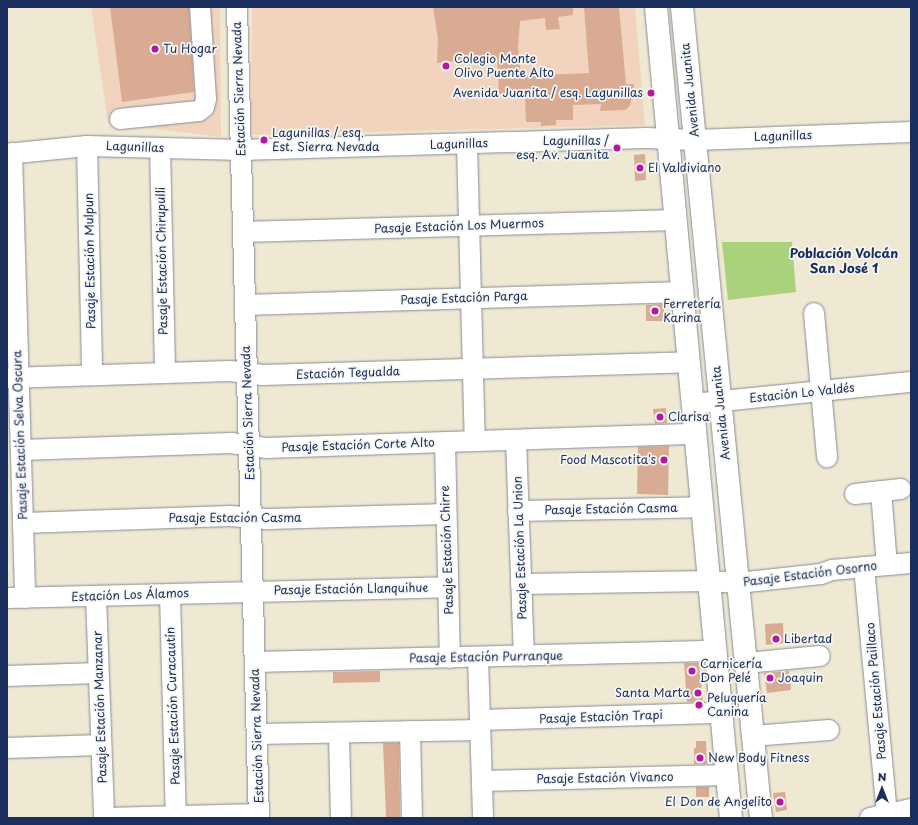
<!DOCTYPE html>
<html>
<head>
<meta charset="utf-8">
<style>
	body { margin:0 }
	#map { position:relative; width:918px; height:825px; overflow:hidden; background:#efe8d2; font-family:"Playpen Sans",sans-serif }
	div>[style] { position:absolute }
	[style*='--x'] { left:calc(var(--x)*1px); top:calc(var(--y)*1px); width:calc(var(--w)*1px); rotate:calc(var(--a)*1deg) }
	.built>* { inset:0; background:#f2d4be }
	.green>* { inset:0; background:#aad17b }
	.building>* { inset:0; background:#d9ab93 }
	.roads { filter:drop-shadow(0 0 1px #858c98) drop-shadow(0 0 1px #858c98) }
	.minor>* { height:20px; margin:-10px; padding:0 10px; transform-origin:10px; border-radius:10px; background:#fff }
	.major>* { height:22px; margin:-11px; padding:0 11px; transform-origin:11px; border-radius:11px; background:#fff }
	.dots>* { width:11px; height:11px; translate:-50% -50%; box-sizing:border-box; border:2px solid #f6f6f2; border-radius:50% }
	span { translate:-50% -50%; white-space:nowrap; text-align:center; line-height:1.15; -webkit-text-stroke:3.5px #f6f6f2; paint-order:stroke }
	.poi-label { font-size:12px; color:#1b2f5e }
	.left { translate:0 -50%; text-align:left }
	.right { translate:-100% -50%; text-align:right }
	.street-label { font-size:12px; color:#1b2f5e }
	.neighbourhood-label { font-size:13px; color:#1b2f5e; font-weight:700 }
	.frame { position:absolute; inset:0; border:8px solid #1b2f5e; pointer-events:none }
	.north { position:absolute; left:862px; top:769px; width:40px; height:40px; -webkit-text-stroke:3px #f6f6f2; paint-order:stroke; rotate:0deg; font-size:11px; font-weight:700; line-height:16px; text-align:center; color:#1b2f5e }
	.north::after { content:''; display:block; margin:auto; width:14px; height:18px; background:#1b2f5e; clip-path:polygon(50% 0,100% 100%,50% 72%,0 100%) }
</style>
</head>
<body>
<div id="map">
	<div class="built">
		<i style="clip-path:polygon(91px 7px,220px 7px,221px 137px,108px 123px)"></i>
		<i style="clip-path:polygon(252px 7px,635px 7px,645px 125px,251px 135px)"></i>
	</div>
	<div class="green">
		<i style="clip-path:polygon(722px 242px,792px 242px,796px 292px,728px 300px)"></i>
	</div>
	<div class="building">
		<i style="clip-path:polygon(110px 7px,189px 7px,194px 92px,122px 102px)"></i>
		<i style="clip-path:polygon(433px 7px,573px 7px,573px 15px,558px 17px,560px 29px,546px 30px,545px 18px,520px 21px,518px 47px,521px 76px,589px 73px,584px 7px,619px 7px,626px 84px,634px 84px,630px 106px,625px 110px,600px 111px,601px 104px,573px 105px,573px 120px,556px 120px,556px 125px,541px 126px,541px 122px,526px 122px,525px 94px,499px 94px,497px 57px,437px 63px,438px 39px)"></i>
		<i style="clip-path:polygon(645px 154px,646px 180px,635px 181px,634px 155px)"></i>
		<i style="clip-path:polygon(664px 304px,664px 321px,646px 321px,646px 305px)"></i>
		<i style="clip-path:polygon(666px 408px,667px 423px,655px 424px,653px 409px)"></i>
		<i style="clip-path:polygon(669px 446px,668px 495px,637px 494px,638px 447px)"></i>
		<i style="clip-path:polygon(783px 623px,784px 643px,766px 645px,765px 624px)"></i>
		<i style="clip-path:polygon(684px 663px,699px 663px,703px 702px,687px 702px)"></i>
		<i style="clip-path:polygon(380px 671px,380px 682px,333px 683px,333px 672px)"></i>
		<i style="clip-path:polygon(789px 671px,791px 690px,767px 693px,764px 673px)"></i>
		<i style="clip-path:polygon(696px 741px,706px 741px,707px 764px,694px 764px,694px 748px,696px 748px)"></i>
		<i style="clip-path:polygon(383px 743px,399px 743px,400px 817px,386px 817px)"></i>
		<i style="clip-path:polygon(696px 787px,709px 787px,709px 797px,696px 797px)"></i>
		<i style="clip-path:polygon(785px 792px,787px 810px,776px 812px,773px 793px)"></i>
	</div>
	<div class="roads">
		<div class="minor">
			<i style="--x:237;--y:7;--w:811;--a:88.45"></i>
			<i style="--x:120;--y:119;--w:79;--a:-5.8"></i>
			<i style="--x:199;--y:111;--w:6;--a:-39"></i>
			<i style="--x:204;--y:107;--w:8;--a:-76"></i>
			<i style="--x:206;--y:99;--w:92;--a:-93.7"></i>
			<i style="--x:467;--y:144;--w:297;--a:88.5"></i>
			<i style="--x:87;--y:146;--w:229;--a:88.7"></i>
			<i style="--x:160;--y:148;--w:225;--a:88.7"></i>
			<i style="--x:12;--y:153;--w:445;--a:88.3"></i>
			<i style="--x:7;--y:154;--w:80;--a:-5.7"></i>
			<i style="--x:87;--y:146;--w:154;--a:1.5"></i>
			<i style="--x:241;--y:150;--w:405;--a:-1.7"></i>
			<i style="--x:646;--y:138;--w:49;--a:2.3"></i>
			<i style="--x:695;--y:140;--w:216;--a:-2.1"></i>
			<i style="--x:243;--y:232;--w:433;--a:-1.6"></i>
			<i style="--x:245;--y:305;--w:437;--a:-1.7"></i>
			<i style="--x:814;--y:313;--w:145;--a:84.8"></i>
			<i style="--x:7;--y:378;--w:223;--a:-1.8"></i>
			<i style="--x:230;--y:371;--w:33;--a:7"></i>
			<i style="--x:263;--y:375;--w:426;--a:-1.7"></i>
			<i style="--x:693;--y:404;--w:219;--a:-5.8"></i>
			<i style="--x:516;--y:440;--w:216;--a:87.9"></i>
			<i style="--x:445;--y:442;--w:216;--a:88.7"></i>
			<i style="--x:21;--y:450;--w:210;--a:-1.9"></i>
			<i style="--x:231;--y:443;--w:35;--a:8"></i>
			<i style="--x:266;--y:448;--w:430;--a:-1.9"></i>
			<i style="--x:881;--y:491;--w:74;--a:85.4"></i>
			<i style="--x:855;--y:494;--w:46;--a:-6.2"></i>
			<i style="--x:518;--y:511;--w:185;--a:-1.2"></i>
			<i style="--x:23;--y:523;--w:208;--a:-1.9"></i>
			<i style="--x:231;--y:516;--w:38;--a:5"></i>
			<i style="--x:269;--y:519;--w:177;--a:-1.6"></i>
			<i style="--x:864;--y:567;--w:249;--a:84.7"></i>
			<i style="--x:521;--y:584;--w:189;--a:-0.9"></i>
			<i style="--x:710;--y:581;--w:28;--a:4"></i>
			<i style="--x:738;--y:583;--w:83;--a:-6.2"></i>
			<i style="--x:821;--y:574;--w:12;--a:-20"></i>
			<i style="--x:832;--y:570;--w:79;--a:-5.1"></i>
			<i style="--x:170;--y:594;--w:224;--a:88.5"></i>
			<i style="--x:96;--y:596;--w:222;--a:87.9"></i>
			<i style="--x:7;--y:598;--w:441;--a:-1.4"></i>
			<i style="--x:478;--y:657;--w:161;--a:88.2"></i>
			<i style="--x:255;--y:662;--w:461;--a:-1.4"></i>
			<i style="--x:746;--y:663;--w:74;--a:-5.4"></i>
			<i style="--x:7;--y:676;--w:91;--a:-1.9"></i>
			<i style="--x:480;--y:720;--w:242;--a:-1.7"></i>
			<i style="--x:410;--y:731;--w:87;--a:88.7"></i>
			<i style="--x:339;--y:733;--w:85;--a:88.7"></i>
			<i style="--x:257;--y:734;--w:223;--a:-1"></i>
			<i style="--x:753;--y:736;--w:76;--a:-4.5"></i>
			<i style="--x:7;--y:748;--w:94;--a:-1.8"></i>
			<i style="--x:482;--y:781;--w:246;--a:-1.4"></i>
			<i style="--x:106;--y:818;--w:153;--a:-1.5"></i>
			<i style="--x:870;--y:818;--w:42;--a:-12.4"></i>
		</div>
		<div class="major">
			<i style="--x:656;--y:7;--w:814;--a:84.72"></i>
			<i style="--x:682;--y:7;--w:815;--a:84.44"></i>
		</div>
	</div>
	<div class="dots">
		<i style="left:155px;top:49px;background:#b5179e"></i>
		<i style="left:446px;top:66px;background:#b5179e"></i>
		<i style="left:651px;top:93px;background:#b5179e"></i>
		<i style="left:264px;top:140px;background:#b5179e"></i>
		<i style="left:617px;top:148px;background:#b5179e"></i>
		<i style="left:640px;top:168px;background:#b5179e"></i>
		<i style="left:655px;top:311px;background:#b5179e"></i>
		<i style="left:660px;top:417px;background:#b5179e"></i>
		<i style="left:664px;top:460px;background:#b5179e"></i>
		<i style="left:776px;top:639px;background:#b5179e"></i>
		<i style="left:692px;top:671px;background:#b5179e"></i>
		<i style="left:770px;top:678px;background:#b5179e"></i>
		<i style="left:698px;top:693px;background:#b5179e"></i>
		<i style="left:699px;top:705px;background:#b5179e"></i>
		<i style="left:700px;top:758px;background:#b5179e"></i>
		<i style="left:780px;top:802px;background:#b5179e"></i>
	</div>
	<div class="poi-label">
		<span class="left" style="left:163px;top:49px">Tu Hogar</span>
		<span class="left" style="left:454px;top:66px">Colegio Monte<br>Olivo Puente Alto</span>
		<span class="right" style="left:643px;top:93px">Avenida Juanita / esq. Lagunillas</span>
		<span class="left" style="left:272px;top:140px">Lagunillas / esq.<br>Est. Sierra Nevada</span>
		<span class="right" style="left:609px;top:148px">Lagunillas /<br>esq. Av. Juanita</span>
		<span class="left" style="left:648px;top:168px">El Valdiviano</span>
		<span class="left" style="left:663px;top:311px">Ferretería<br>Karina</span>
		<span class="left" style="left:668px;top:417px">Clarisa</span>
		<span class="right" style="left:656px;top:460px">Food Mascotita's</span>
		<span class="left" style="left:784px;top:639px">Libertad</span>
		<span class="left" style="left:700px;top:671px">Carnicería<br>Don Pelé</span>
		<span class="left" style="left:778px;top:678px">Joaquin</span>
		<span class="right" style="left:690px;top:693px">Santa Marta</span>
		<span class="left" style="left:707px;top:705px">Peluquería<br>Canina</span>
		<span class="left" style="left:708px;top:758px">New Body Fitness</span>
		<span class="right" style="left:772px;top:802px">El Don de Angelito</span>
	</div>
	<div class="street-label">
		<span style="left:239px;top:89px;rotate:-92deg">Estación Sierra Nevada</span>
		<span style="left:690px;top:90px;rotate:-96deg">Avenida Juanita</span>
		<span style="left:783px;top:136px;rotate:-2deg">Lagunillas</span>
		<span style="left:459px;top:144px;rotate:-2deg">Lagunillas</span>
		<span style="left:135px;top:147px;rotate:2deg">Lagunillas</span>
		<span style="left:459px;top:226px;rotate:-2deg">Pasaje Estación Los Muermos</span>
		<span style="left:90px;top:261px;rotate:-91deg">Pasaje Estación Mulpun</span>
		<span style="left:162px;top:261px;rotate:-91deg">Pasaje Estación Chirupulli</span>
		<span style="left:464px;top:298px;rotate:-2deg">Pasaje Estación Parga</span>
		<span style="left:348px;top:373px;rotate:-2deg">Estación Tegualda</span>
		<span style="left:802px;top:393px;rotate:-6deg">Estación Lo Valdés</span>
		<span style="left:248px;top:413px;rotate:-92deg">Estación Sierra Nevada</span>
		<span style="left:721px;top:413px;rotate:-96deg">Avenida Juanita</span>
		<span style="left:20px;top:435px;rotate:-92deg">Pasaje Estación Selva Oscura</span>
		<span style="left:358px;top:445px;rotate:-2deg">Pasaje Estación Corte Alto</span>
		<span style="left:611px;top:509px;rotate:-1deg">Pasaje Estación Casma</span>
		<span style="left:235px;top:518px">Pasaje Estación Casma</span>
		<span style="left:520px;top:548px;rotate:-92deg">Pasaje Estación La Union</span>
		<span style="left:447px;top:550px;rotate:-92deg">Pasaje Estación Chirre</span>
		<span style="left:810px;top:574px;rotate:-7deg">Pasaje Estación Osorno</span>
		<span style="left:351px;top:589px;rotate:-1deg">Pasaje Estación Llanquihue</span>
		<span style="left:130px;top:595px;rotate:-2deg">Estación Los Álamos</span>
		<span style="left:486px;top:657px;rotate:-1deg">Pasaje Estación Purranque</span>
		<span style="left:876px;top:691px;rotate:-95deg">Pasaje Estación Paillaco</span>
		<span style="left:173px;top:706px;rotate:-92deg">Pasaje Estación Curacautín</span>
		<span style="left:100px;top:707px;rotate:-92deg">Pasaje Estación Manzanar</span>
		<span style="left:601px;top:717px;rotate:-2deg">Pasaje Estación Trapi</span>
		<span style="left:257px;top:736px;rotate:-92deg">Estación Sierra Nevada</span>
		<span style="left:605px;top:778px;rotate:-1deg">Pasaje Estación Vivanco</span>
	</div>
	<div class="neighbourhood-label">
		<span style="left:844px;top:261px">Población Volcán<br>San José 1</span>
	</div>
	<div class="frame"></div>
	<div class="north">N</div>
</div>
</body>
</html>
